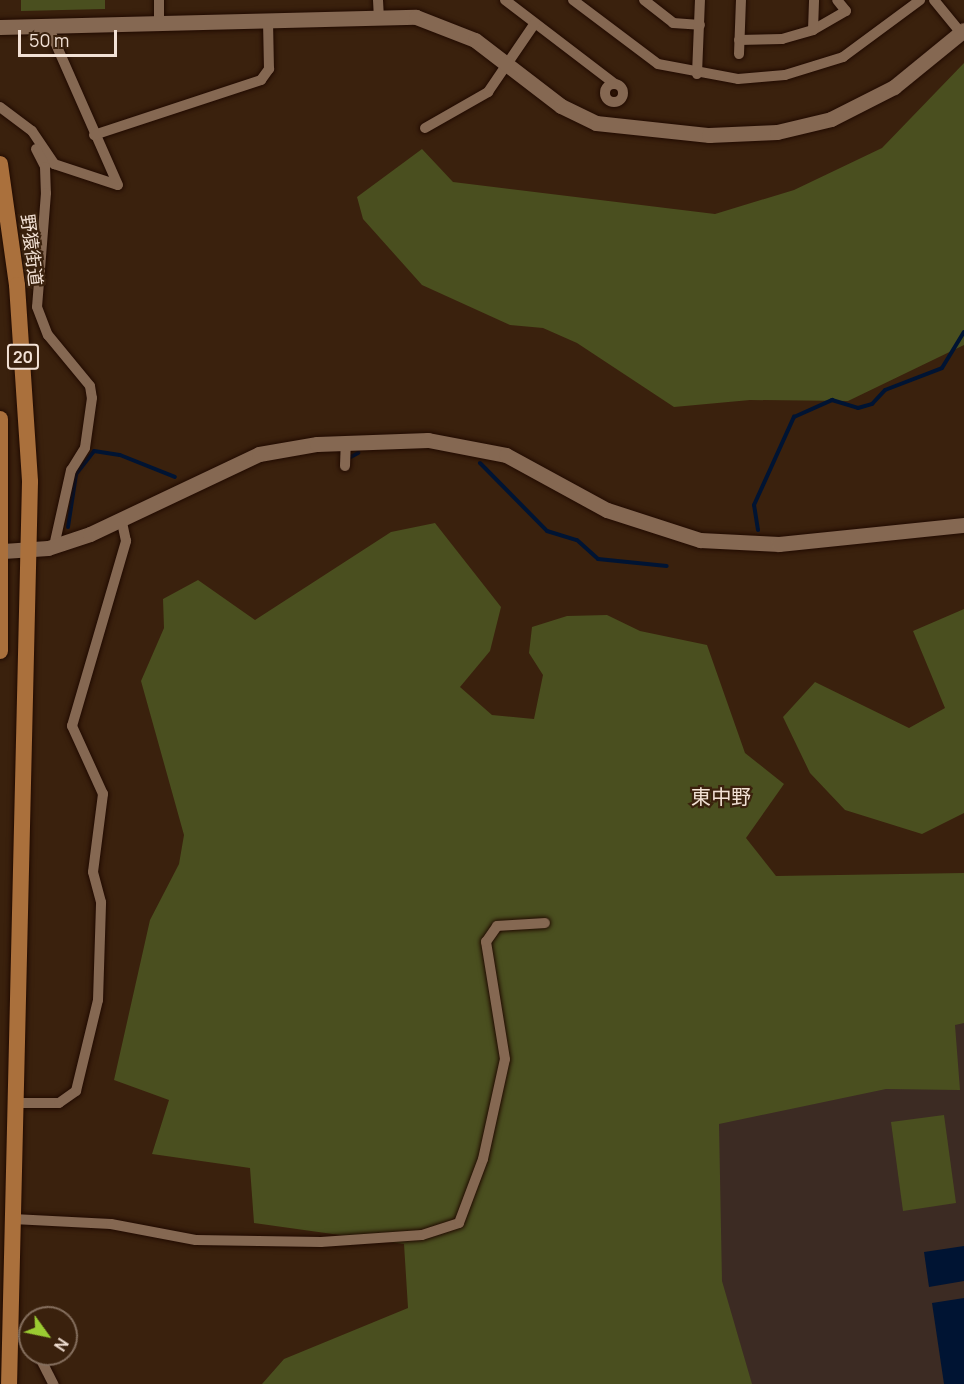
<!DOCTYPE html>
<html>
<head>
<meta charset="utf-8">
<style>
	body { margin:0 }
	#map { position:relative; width:964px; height:1384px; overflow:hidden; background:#3a210d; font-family:Manrope,"Noto Sans JP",sans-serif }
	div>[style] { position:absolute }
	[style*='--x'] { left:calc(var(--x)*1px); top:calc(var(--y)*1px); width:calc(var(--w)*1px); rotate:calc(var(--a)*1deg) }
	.education>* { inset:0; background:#3c2b23 }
	.green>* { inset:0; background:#4a4f1f }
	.water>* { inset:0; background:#001433 }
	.stream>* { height:4px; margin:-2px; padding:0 2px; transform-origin:2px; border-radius:2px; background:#001433 }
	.roads { filter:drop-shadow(0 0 2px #200a00) drop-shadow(0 0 2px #200a00) }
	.street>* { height:10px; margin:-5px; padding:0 5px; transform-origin:5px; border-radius:5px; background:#856852 }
	.street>.ring { margin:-5px; padding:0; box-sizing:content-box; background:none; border:10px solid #856852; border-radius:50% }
	.secondary>* { height:15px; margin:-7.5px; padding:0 7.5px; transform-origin:7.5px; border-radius:7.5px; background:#856852 }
	.primary>* { height:16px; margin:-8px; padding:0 8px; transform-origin:8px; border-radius:8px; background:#aa703c }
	span { translate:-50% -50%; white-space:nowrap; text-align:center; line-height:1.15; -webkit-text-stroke:4.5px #3a210d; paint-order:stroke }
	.shield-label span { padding:2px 4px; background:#3a210d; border:2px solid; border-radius:4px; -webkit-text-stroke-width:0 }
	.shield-label { font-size:16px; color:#f2e1d5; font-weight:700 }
	.street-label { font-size:18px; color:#f2e1d5 }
	.neighbourhood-label { font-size:20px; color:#f2e1d5 }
	.north { position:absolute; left:18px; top:1306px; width:60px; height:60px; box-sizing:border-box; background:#3a210d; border:2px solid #846e5d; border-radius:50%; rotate:123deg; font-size:16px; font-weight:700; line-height:24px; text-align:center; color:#f2e1d5 }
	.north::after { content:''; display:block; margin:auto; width:21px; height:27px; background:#9bcb32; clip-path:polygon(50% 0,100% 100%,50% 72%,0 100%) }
	.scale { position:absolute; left:18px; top:30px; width:99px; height:27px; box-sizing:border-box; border:3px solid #f2e1d5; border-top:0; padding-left:8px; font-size:18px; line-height:21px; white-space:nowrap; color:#f2e1d5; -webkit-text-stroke:4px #3a210d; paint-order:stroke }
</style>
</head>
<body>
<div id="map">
	<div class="education">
		<i style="clip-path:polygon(964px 953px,964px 1384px,715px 1384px,638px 1113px)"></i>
	</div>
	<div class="green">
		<i style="clip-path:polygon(21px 0,105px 0,105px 9px,21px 11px)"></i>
		<i style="clip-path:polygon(964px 63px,964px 345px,848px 401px,750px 400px,674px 407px,577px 343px,543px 328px,510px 325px,422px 285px,363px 219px,357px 197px,422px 149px,453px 182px,715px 214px,794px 190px,882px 148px)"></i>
		<i style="clip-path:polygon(435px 523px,501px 607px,490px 651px,460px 687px,492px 715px,534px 719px,543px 675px,529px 653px,532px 627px,567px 616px,607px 615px,640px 631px,707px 645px,745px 753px,784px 784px,746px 838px,776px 876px,964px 873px,964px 1023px,955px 1025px,960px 1090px,886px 1089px,719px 1124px,722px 1281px,752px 1384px,262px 1384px,284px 1359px,408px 1308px,404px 1244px,254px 1223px,250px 1168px,152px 1154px,169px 1100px,114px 1080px,150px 920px,179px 864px,184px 835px,141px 681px,164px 628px,163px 599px,198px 580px,255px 620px,391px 532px)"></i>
		<i style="clip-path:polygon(964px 609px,964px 813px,922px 834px,845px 810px,810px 773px,783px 717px,815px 682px,909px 728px,945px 708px,913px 631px)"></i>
		<i style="clip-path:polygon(944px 1115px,956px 1203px,903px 1211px,891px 1122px)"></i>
	</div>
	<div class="water">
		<i style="clip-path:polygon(964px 1246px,964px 1281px,929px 1287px,924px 1252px)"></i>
		<i style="clip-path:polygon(964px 1298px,964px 1384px,944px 1384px,932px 1303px)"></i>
	</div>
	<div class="stream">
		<i style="--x:347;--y:459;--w:13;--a:-29"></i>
		<i style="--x:480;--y:463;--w:95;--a:45.4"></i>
		<i style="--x:547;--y:531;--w:31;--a:17"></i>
		<i style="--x:577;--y:540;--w:28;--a:42"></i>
		<i style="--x:598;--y:559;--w:69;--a:5.8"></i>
		<i style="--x:68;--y:527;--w:54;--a:-81.4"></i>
		<i style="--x:76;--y:474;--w:29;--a:-52"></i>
		<i style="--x:94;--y:451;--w:26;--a:9"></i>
		<i style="--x:120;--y:455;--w:59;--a:21.8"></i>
		<i style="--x:758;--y:530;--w:25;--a:-99"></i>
		<i style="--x:754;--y:505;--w:97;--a:-65.6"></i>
		<i style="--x:794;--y:417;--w:42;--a:-24.1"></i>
		<i style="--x:832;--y:400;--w:27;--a:17"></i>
		<i style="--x:858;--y:408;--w:15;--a:-16"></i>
		<i style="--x:872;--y:404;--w:19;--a:-47"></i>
		<i style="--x:885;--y:390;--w:61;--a:-21.1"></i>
		<i style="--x:942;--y:368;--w:42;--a:-58.6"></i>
	</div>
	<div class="roads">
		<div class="street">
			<i style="--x:159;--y:0;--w:22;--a:90"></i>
			<i style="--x:378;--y:0;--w:17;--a:87"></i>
			<i style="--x:505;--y:0;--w:138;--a:37.4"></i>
			<i style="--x:573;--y:0;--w:106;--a:37"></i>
			<i style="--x:658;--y:64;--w:81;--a:10.6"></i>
			<i style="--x:738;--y:79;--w:47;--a:-4.9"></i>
			<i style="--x:785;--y:75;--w:61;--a:-17.2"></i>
			<i style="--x:843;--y:57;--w:96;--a:-36.5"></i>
			<i style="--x:644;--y:0;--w:37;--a:38"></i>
			<i style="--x:673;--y:23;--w:27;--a:4"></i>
			<i style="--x:934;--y:0;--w:43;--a:50.7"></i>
			<i style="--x:813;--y:30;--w:38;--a:-30"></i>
			<i style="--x:846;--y:11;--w:14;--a:-129"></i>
			<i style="--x:739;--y:40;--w:43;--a:-1.3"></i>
			<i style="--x:782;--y:39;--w:32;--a:-16"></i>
			<i style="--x:813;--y:30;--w:30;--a:-88"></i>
			<i style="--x:739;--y:54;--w:54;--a:-87.9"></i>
			<i style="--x:697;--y:74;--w:74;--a:-87.7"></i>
			<i class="ring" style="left:605px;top:84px;width:8px;height:8px"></i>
			<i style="--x:0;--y:107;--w:40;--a:37"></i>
			<i style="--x:32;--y:131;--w:40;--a:56"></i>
			<i style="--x:54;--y:164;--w:67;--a:18.2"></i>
			<i style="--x:118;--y:185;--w:174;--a:-113.8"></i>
			<i style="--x:425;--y:128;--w:73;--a:-29.7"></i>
			<i style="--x:488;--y:92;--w:83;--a:-55.7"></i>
			<i style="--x:94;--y:135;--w:176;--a:-18.2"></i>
			<i style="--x:261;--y:80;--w:14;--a:-54"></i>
			<i style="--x:269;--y:69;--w:49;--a:-91.2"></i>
			<i style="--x:36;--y:149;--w:20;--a:63"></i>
			<i style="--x:45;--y:167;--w:26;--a:88"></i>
			<i style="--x:46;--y:193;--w:114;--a:94.5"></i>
			<i style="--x:37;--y:307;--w:30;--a:69"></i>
			<i style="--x:48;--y:335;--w:66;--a:50.5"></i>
			<i style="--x:90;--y:386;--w:12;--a:81"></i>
			<i style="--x:92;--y:398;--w:50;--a:98"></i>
			<i style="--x:85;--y:448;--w:26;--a:122"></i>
			<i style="--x:71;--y:470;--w:78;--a:102.6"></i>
			<i style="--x:345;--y:466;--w:23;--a:-88"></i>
			<i style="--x:16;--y:1103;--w:43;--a:0"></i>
			<i style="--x:59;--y:1103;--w:21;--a:-35"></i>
			<i style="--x:76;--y:1091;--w:94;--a:-76.4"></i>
			<i style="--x:98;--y:1000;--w:98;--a:-88.2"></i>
			<i style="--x:101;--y:902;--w:31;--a:-105"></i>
			<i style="--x:93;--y:872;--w:79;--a:-82.7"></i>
			<i style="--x:103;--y:794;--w:75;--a:-114.5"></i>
			<i style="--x:72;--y:726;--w:193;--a:-73.7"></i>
			<i style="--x:126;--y:541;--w:19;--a:-102"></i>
			<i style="--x:13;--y:1219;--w:98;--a:2.9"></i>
			<i style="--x:111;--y:1224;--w:86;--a:10.7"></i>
			<i style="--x:196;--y:1240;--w:125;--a:0.9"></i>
			<i style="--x:321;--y:1242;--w:101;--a:-4"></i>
			<i style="--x:422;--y:1235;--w:39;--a:-18"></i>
			<i style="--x:459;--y:1223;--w:68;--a:-69.4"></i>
			<i style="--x:483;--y:1159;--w:102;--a:-77.6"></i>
			<i style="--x:505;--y:1059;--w:119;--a:-99.2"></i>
			<i style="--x:486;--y:942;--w:19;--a:-55"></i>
			<i style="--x:497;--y:926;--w:48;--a:-3.6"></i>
			<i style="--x:38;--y:1354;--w:34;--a:63"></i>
		</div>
		<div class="secondary">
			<i style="--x:0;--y:27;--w:416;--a:-1.4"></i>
			<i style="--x:416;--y:17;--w:63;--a:21.3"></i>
			<i style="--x:475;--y:40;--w:108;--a:37.5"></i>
			<i style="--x:561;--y:106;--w:39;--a:26"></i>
			<i style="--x:596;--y:123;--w:114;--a:6.1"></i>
			<i style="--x:709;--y:135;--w:68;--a:-2.5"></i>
			<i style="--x:777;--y:132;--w:56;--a:-13.5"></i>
			<i style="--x:831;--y:119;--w:71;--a:-26.9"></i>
			<i style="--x:894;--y:87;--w:90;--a:-39.2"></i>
			<i style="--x:3;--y:551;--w:45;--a:-3.8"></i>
			<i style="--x:48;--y:548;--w:44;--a:-18.4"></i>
			<i style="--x:90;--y:534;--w:187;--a:-25.3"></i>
			<i style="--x:259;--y:454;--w:59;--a:-9.8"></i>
			<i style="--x:317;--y:444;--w:111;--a:-2.1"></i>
			<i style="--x:428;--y:440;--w:79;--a:10.9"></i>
			<i style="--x:506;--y:455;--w:115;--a:28.6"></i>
			<i style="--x:607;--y:510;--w:98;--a:17.9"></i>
			<i style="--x:700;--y:540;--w:79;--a:2.9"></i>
			<i style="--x:779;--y:544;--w:186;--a:-5.9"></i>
		</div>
		<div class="primary">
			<i style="--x:0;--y:164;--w:122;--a:82"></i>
			<i style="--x:17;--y:285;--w:197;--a:86.2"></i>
			<i style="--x:30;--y:482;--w:902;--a:91.33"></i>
			<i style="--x:0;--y:419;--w:232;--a:90"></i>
		</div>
	</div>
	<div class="shield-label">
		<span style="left:23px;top:357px">20</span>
	</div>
	<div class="street-label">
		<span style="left:32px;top:250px;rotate:83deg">野猿街道</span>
	</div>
	<div class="neighbourhood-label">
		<span style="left:721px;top:796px">東中野</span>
	</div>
	<div class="north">N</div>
	<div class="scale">50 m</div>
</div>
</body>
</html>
